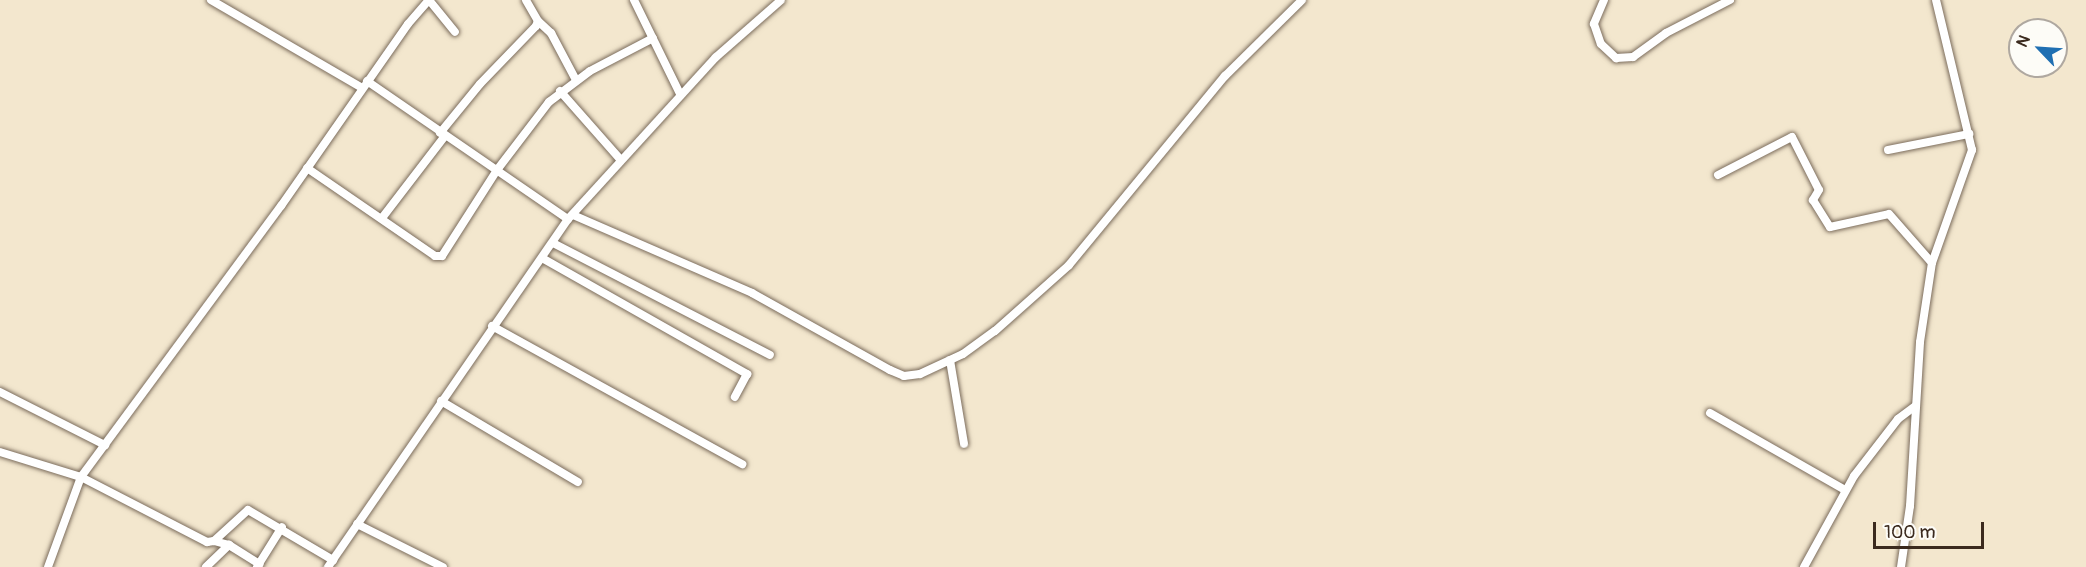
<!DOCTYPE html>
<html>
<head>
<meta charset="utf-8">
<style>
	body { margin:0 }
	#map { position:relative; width:2086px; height:567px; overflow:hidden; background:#f3e7ce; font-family:Pangolin,sans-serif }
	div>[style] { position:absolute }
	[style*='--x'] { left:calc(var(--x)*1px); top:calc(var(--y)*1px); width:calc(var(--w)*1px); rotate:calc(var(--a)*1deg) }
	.roads { filter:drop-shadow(0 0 2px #7b6c5c) drop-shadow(0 0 2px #7b6c5c) }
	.minor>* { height:8px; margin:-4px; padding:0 4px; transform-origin:4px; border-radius:4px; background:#fff }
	span { translate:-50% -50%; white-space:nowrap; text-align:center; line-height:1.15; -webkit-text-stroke:6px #fdfcf7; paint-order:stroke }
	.north { position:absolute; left:2008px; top:18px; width:60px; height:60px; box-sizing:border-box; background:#fdfcf7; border:2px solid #afa8a0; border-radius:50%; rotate:295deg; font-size:16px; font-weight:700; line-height:24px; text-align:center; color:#3b2a1e }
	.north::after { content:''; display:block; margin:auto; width:21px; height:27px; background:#1f6fb2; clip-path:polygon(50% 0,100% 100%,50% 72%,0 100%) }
	.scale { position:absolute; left:1873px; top:522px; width:111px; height:27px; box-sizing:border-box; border:3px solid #3b2a1e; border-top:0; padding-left:8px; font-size:18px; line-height:21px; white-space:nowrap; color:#3b2a1e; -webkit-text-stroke:4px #fdfcf7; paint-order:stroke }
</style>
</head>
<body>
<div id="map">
	<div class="roads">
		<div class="minor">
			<i style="--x:211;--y:0;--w:175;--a:30.2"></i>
			<i style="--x:429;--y:0;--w:41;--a:50.9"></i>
			<i style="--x:634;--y:0;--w:105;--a:63.9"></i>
			<i style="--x:1604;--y:0;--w:26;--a:113"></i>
			<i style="--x:1594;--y:24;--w:21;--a:71"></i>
			<i style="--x:1601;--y:44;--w:21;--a:43"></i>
			<i style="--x:1616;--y:58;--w:17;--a:-3"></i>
			<i style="--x:1633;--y:57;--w:41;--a:-36"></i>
			<i style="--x:1666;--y:33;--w:72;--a:-27.3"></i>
			<i style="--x:538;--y:21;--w:18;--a:43"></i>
			<i style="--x:551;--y:33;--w:53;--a:62"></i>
			<i style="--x:367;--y:81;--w:244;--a:34.5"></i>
			<i style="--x:560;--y:91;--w:91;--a:48.6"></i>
			<i style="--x:440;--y:133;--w:63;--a:-50.8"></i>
			<i style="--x:480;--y:84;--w:81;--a:-46"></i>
			<i style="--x:536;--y:26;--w:5;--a:-68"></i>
			<i style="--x:538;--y:21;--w:24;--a:-120"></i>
			<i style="--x:1888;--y:150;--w:83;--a:-11.2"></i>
			<i style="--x:307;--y:168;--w:155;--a:34.5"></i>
			<i style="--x:435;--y:256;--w:7;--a:0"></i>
			<i style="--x:442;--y:256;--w:102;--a:-57.4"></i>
			<i style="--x:497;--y:170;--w:86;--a:-52.6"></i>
			<i style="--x:549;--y:102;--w:51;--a:-37.1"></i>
			<i style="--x:590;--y:71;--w:71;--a:-27.6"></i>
			<i style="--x:1718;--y:175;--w:83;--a:-27.2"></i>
			<i style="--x:1792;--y:137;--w:59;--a:63"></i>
			<i style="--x:1819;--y:190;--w:12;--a:121"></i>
			<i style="--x:1813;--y:200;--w:32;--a:58"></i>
			<i style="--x:1830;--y:227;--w:60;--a:-12.4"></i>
			<i style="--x:1889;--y:214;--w:65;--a:48.7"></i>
			<i style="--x:573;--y:215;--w:195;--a:23.5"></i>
			<i style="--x:752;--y:293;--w:158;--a:29.2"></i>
			<i style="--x:890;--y:370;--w:15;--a:23"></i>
			<i style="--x:904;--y:376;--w:16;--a:-7"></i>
			<i style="--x:920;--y:374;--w:47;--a:-24.9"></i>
			<i style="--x:963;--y:354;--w:39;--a:-36"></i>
			<i style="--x:995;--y:331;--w:99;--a:-41.7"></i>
			<i style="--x:1069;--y:265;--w:245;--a:-50.5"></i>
			<i style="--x:1225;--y:76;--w:108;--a:-44.6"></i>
			<i style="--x:382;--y:218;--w:103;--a:-52.5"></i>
			<i style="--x:553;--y:243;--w:244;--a:27.3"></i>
			<i style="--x:542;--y:258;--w:236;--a:29.5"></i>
			<i style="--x:747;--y:374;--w:26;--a:118"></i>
			<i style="--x:492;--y:326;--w:286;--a:28.9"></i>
			<i style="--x:950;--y:360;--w:85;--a:80.5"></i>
			<i style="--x:0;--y:392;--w:118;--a:26.8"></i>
			<i style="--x:441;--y:401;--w:159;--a:30.6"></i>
			<i style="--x:1710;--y:413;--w:155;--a:29.7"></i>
			<i style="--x:0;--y:452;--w:85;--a:17.2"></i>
			<i style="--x:81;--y:477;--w:142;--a:27.3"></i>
			<i style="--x:207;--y:542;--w:7;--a:-8"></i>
			<i style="--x:214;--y:541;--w:46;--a:-42.4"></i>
			<i style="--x:248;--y:510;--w:99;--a:30.5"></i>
			<i style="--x:357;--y:524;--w:96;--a:26.6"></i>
			<i style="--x:214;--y:541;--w:16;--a:15"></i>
			<i style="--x:229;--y:545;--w:36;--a:32"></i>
			<i style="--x:48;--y:567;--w:96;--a:-69.9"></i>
			<i style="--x:81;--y:477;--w:337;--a:-53.6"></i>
			<i style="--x:281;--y:206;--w:222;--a:-55.1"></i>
			<i style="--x:408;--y:24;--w:32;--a:-49"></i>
			<i style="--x:206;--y:567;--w:32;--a:-44"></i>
			<i style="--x:257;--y:567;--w:47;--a:-58"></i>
			<i style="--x:328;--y:567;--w:423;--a:-55.4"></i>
			<i style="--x:568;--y:219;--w:219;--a:-47.6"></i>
			<i style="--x:716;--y:57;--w:86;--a:-41.2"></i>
			<i style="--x:1804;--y:567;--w:104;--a:-61.2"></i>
			<i style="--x:1854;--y:476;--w:72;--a:-52.3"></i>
			<i style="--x:1898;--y:419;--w:21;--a:-37"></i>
			<i style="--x:1901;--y:567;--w:62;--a:-81.6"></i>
			<i style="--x:1910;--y:506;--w:164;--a:-86.5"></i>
			<i style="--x:1920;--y:342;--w:80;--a:-81.4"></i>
			<i style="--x:1932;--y:263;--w:120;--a:-70.5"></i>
			<i style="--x:1972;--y:150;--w:154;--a:-103.5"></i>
		</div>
	</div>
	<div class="north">N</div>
	<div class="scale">100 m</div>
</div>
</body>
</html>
